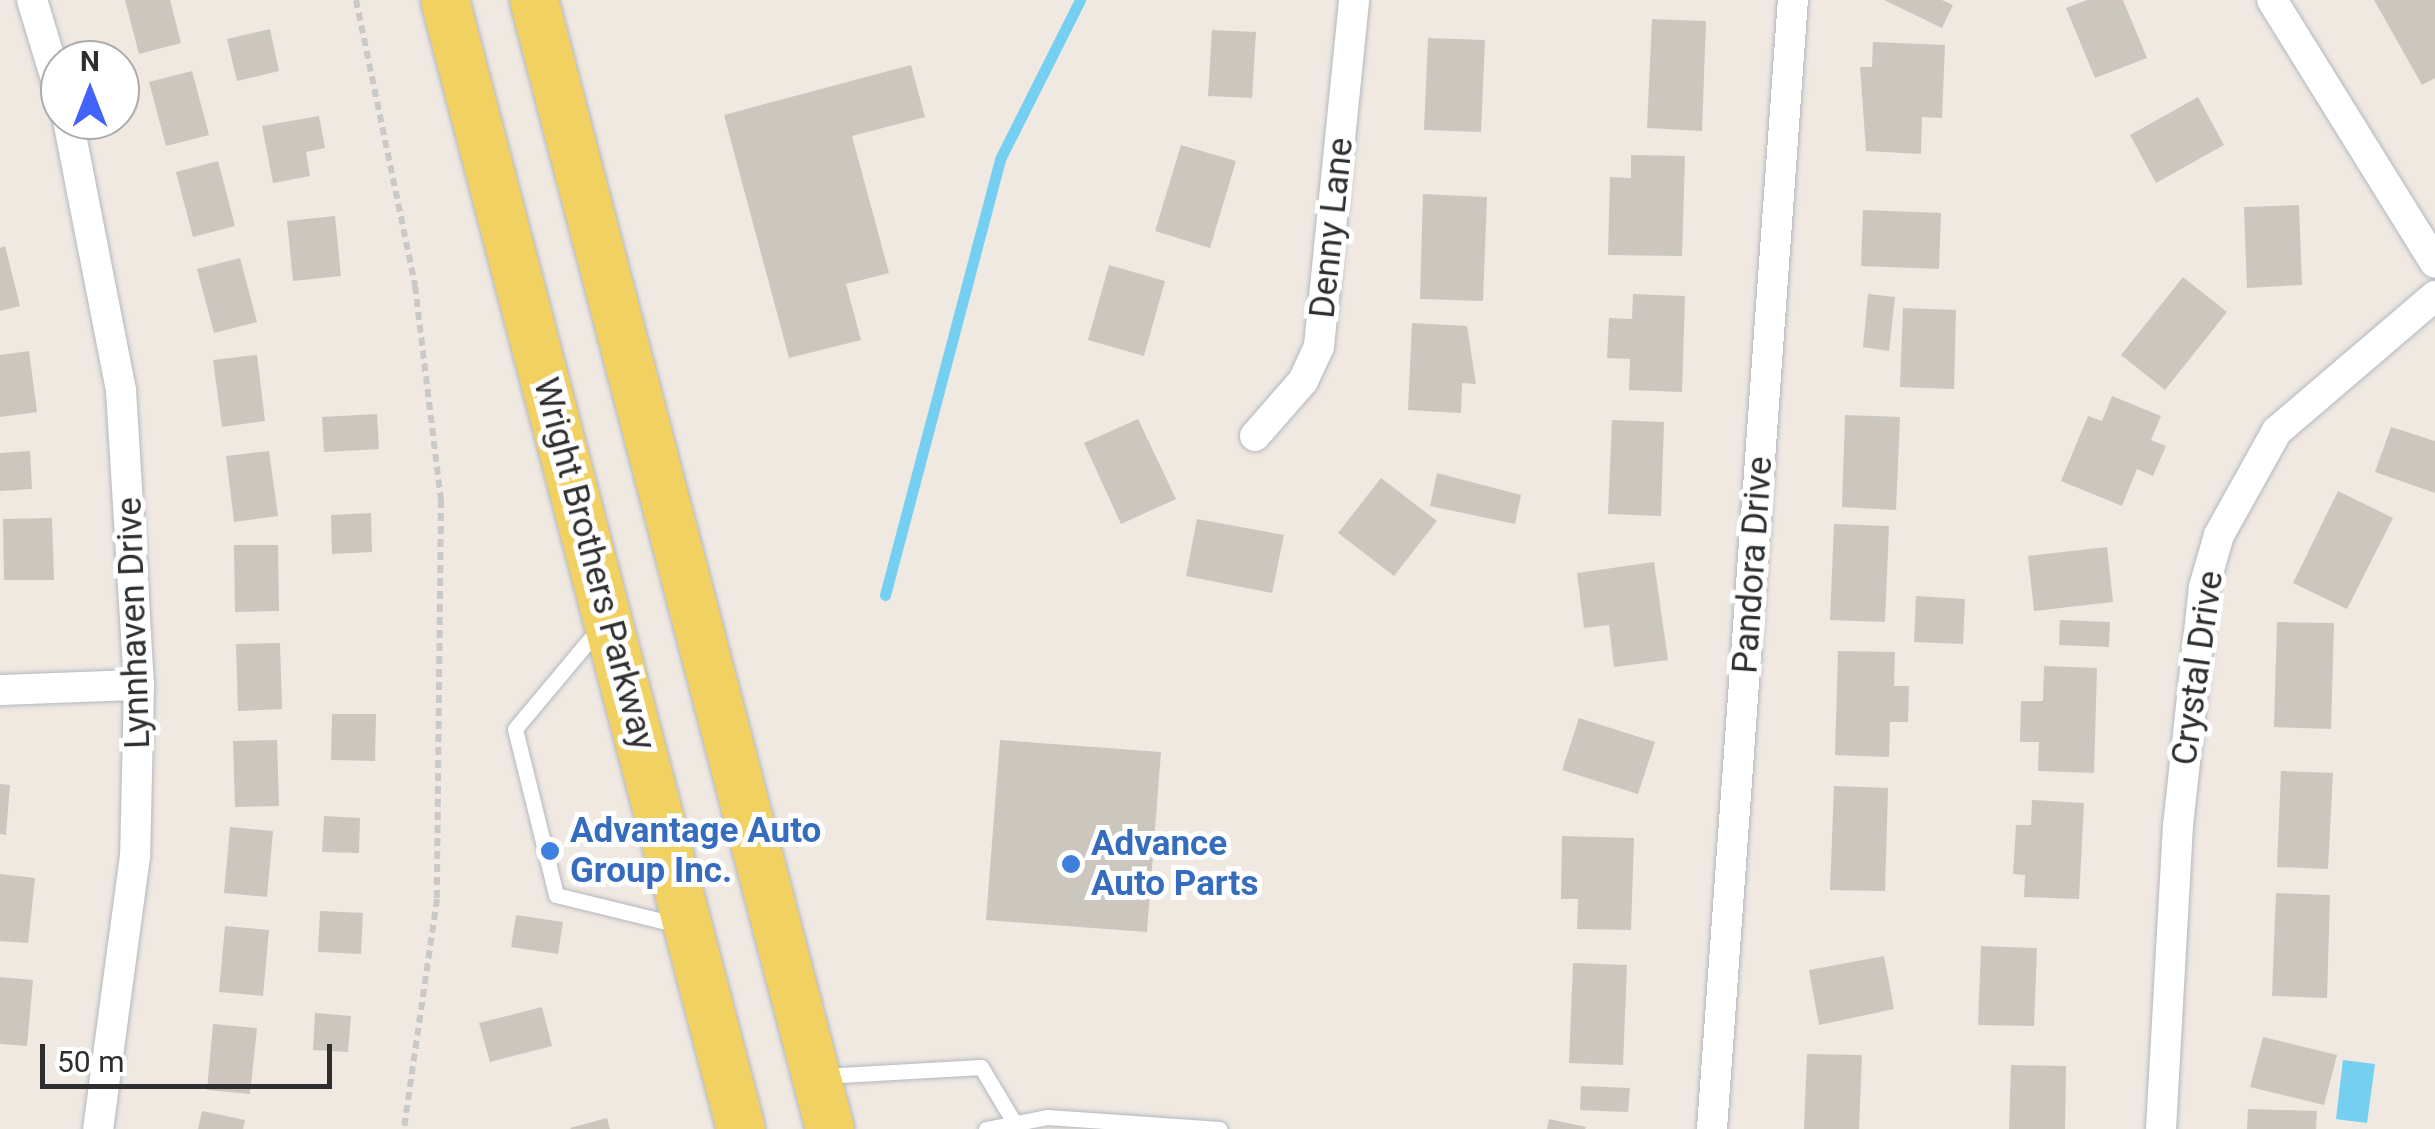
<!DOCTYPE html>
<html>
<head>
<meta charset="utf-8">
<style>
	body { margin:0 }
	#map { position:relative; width:2435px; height:1129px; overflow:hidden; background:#efe9e1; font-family:Roboto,sans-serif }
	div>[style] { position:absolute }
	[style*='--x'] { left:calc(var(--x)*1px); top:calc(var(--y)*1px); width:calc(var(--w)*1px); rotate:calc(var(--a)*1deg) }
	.water>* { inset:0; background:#75cff0 }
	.stream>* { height:11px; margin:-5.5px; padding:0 5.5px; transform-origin:5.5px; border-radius:5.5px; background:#75cff0 }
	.building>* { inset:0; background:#cbc7bf }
	.path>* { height:6px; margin-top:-3px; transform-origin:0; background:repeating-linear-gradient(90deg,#c9c9c9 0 8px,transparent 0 13px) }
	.roads { filter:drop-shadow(0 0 2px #b4b7c1) drop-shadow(0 0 2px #b4b7c1) }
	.service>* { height:15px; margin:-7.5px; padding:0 7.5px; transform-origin:7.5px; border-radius:7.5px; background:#fff }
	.minor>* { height:30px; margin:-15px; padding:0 15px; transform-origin:15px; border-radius:15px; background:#fff }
	.primary>* { height:48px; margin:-24px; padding:0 24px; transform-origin:24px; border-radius:24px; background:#f2d163 }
	.dots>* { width:28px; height:28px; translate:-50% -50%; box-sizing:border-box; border:5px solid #fff; border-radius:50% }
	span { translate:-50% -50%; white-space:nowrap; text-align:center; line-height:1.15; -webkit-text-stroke:10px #fff; paint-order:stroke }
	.street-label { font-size:35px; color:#2e2e2e }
	.shop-label { font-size:35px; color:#366cbe; font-weight:700 }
	.left { translate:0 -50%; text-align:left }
	.north { position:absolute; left:40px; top:40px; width:100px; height:100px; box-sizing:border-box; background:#fff; border:2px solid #ababab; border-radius:50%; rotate:0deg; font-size:28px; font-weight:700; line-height:40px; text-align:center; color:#2e2e2e }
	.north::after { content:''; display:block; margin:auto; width:35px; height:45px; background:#4264fb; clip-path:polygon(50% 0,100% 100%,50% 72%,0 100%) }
	.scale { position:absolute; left:40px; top:1044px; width:292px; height:45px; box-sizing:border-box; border:5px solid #2e2e2e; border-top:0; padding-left:12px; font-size:30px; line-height:35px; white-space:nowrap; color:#2e2e2e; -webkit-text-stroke:8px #fff; paint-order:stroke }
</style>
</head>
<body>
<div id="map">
	<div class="water">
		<i style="clip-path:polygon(2343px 1060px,2375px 1064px,2367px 1123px,2336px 1119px)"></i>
	</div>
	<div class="stream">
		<i style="--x:885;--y:595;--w:451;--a:-75.2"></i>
		<i style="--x:1000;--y:159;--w:178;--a:-63.3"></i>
	</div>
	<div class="building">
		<i style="clip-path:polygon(125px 0,170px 0,181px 43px,139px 54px)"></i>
		<i style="clip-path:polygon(1884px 0,1942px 0,1953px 5px,1942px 28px)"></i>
		<i style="clip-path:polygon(2087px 0,2123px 0,2147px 58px,2095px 78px,2066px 8px)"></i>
		<i style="clip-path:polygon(2374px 0,2435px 0,2435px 78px,2422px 85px)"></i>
		<i style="clip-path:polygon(1652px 19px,1706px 21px,1702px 131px,1647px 128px)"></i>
		<i style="clip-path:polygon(270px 29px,279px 71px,237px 81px,227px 39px)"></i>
		<i style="clip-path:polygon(1212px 30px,1256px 32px,1252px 98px,1208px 96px)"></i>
		<i style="clip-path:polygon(1428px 38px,1485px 40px,1481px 132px,1424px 130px)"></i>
		<i style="clip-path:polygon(1873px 42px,1945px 45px,1942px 118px,1922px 117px,1921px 154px,1866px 151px,1860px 67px,1872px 67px)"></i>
		<i style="clip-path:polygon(911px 65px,925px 117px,852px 136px,889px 273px,846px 284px,861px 340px,789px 358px,724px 115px)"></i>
		<i style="clip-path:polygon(192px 71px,209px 135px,166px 146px,149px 82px)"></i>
		<i style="clip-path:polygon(2198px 97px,2224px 145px,2156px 183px,2130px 135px)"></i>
		<i style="clip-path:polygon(319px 116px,325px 148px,306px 152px,310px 176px,273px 183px,262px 126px)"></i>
		<i style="clip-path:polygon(1181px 145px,1236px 161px,1210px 248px,1155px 231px)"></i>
		<i style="clip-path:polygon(1631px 155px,1685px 156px,1682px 256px,1608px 255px,1610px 177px,1631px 178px)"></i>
		<i style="clip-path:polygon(218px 161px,235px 226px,193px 237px,176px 172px)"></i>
		<i style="clip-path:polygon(1423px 194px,1487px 197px,1483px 301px,1420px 299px)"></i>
		<i style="clip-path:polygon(2299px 205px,2302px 285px,2247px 288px,2244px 207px)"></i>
		<i style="clip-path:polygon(1863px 210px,1941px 213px,1939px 269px,1861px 266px)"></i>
		<i style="clip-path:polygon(335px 216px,341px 276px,293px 281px,287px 221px)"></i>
		<i style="clip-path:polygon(5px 246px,20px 306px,0 311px,0 248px)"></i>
		<i style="clip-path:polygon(240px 258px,257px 322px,214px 333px,197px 269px)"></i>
		<i style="clip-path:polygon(1109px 265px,1165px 281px,1144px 356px,1088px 340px)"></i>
		<i style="clip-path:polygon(2183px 277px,2227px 312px,2165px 390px,2121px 355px)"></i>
		<i style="clip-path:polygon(1633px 294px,1685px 296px,1682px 392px,1629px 390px,1630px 359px,1607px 358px,1609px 318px,1632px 319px)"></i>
		<i style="clip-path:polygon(1868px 294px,1895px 297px,1889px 351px,1863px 347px)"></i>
		<i style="clip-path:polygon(1903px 308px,1956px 310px,1954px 389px,1900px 387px)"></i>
		<i style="clip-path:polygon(1412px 323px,1467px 326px,1476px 384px,1462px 383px,1461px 413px,1408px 410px)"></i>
		<i style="clip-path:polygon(29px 351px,37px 412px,0 417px,0 355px)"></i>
		<i style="clip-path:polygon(257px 355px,265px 421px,222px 427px,213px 360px)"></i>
		<i style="clip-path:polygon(2112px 396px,2161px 416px,2151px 440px,2166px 446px,2153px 476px,2137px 469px,2122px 506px,2061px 481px,2088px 416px,2102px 421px)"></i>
		<i style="clip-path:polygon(377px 414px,379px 449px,324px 452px,322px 417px)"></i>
		<i style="clip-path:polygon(1845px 415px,1900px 417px,1896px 510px,1842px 507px)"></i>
		<i style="clip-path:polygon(1138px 419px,1176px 499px,1121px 524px,1084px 443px)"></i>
		<i style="clip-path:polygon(1612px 420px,1664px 422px,1661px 516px,1608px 514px)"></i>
		<i style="clip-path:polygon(2391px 427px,2435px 441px,2435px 493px,2375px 472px)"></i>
		<i style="clip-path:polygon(30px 451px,32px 489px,0 491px,0 453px)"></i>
		<i style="clip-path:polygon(269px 451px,278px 516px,234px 522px,226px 456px)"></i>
		<i style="clip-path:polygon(1437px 473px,1521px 495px,1515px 524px,1430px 506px)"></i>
		<i style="clip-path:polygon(1381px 478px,1437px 521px,1394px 576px,1338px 533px)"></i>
		<i style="clip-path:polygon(2338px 491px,2393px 518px,2347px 609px,2293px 583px)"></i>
		<i style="clip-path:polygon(371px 513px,372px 552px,332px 554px,331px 515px)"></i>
		<i style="clip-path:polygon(52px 518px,54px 580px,4px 580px,3px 519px)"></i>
		<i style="clip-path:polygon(1197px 519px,1284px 535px,1272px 593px,1186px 576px)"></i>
		<i style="clip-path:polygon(1834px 524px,1889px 526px,1885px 622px,1830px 620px)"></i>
		<i style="clip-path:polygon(234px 545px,278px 545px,279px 611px,235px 612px)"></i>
		<i style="clip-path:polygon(2107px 547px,2113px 602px,2034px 611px,2028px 556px)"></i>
		<i style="clip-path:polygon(1654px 562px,1668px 660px,1614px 667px,1609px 625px,1584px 628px,1577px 573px)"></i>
		<i style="clip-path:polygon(1916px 596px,1965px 599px,1963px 644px,1914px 642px)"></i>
		<i style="clip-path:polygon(2060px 620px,2110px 622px,2109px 647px,2059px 645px)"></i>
		<i style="clip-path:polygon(2277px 622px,2334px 623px,2331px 729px,2274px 727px)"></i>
		<i style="clip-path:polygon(280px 643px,282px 709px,238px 711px,236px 644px)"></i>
		<i style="clip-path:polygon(1838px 651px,1895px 652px,1894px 686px,1909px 686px,1908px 722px,1890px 722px,1889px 757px,1835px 755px)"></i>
		<i style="clip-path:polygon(2044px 666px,2097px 668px,2094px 773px,2038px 771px,2039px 742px,2020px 742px,2021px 701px,2043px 701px)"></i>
		<i style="clip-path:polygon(332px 714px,376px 714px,375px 761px,331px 760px)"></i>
		<i style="clip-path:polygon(1579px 718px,1655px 742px,1638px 794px,1562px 770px)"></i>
		<i style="clip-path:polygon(277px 740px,279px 806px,235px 807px,233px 741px)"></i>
		<i style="clip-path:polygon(1000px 740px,1161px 752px,1147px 932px,986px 920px)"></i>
		<i style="clip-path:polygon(2281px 771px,2333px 773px,2328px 869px,2277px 867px)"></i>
		<i style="clip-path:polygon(0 784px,10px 785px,6px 835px,0 834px)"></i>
		<i style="clip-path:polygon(1834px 786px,1888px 788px,1885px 891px,1830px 890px)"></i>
		<i style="clip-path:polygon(2032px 800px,2084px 803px,2079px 899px,2024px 897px,2025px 875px,2013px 874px,2016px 825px,2031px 825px)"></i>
		<i style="clip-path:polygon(324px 816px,360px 818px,359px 853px,322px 852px)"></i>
		<i style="clip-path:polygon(230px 827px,273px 831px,267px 897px,224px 893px)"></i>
		<i style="clip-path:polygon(1562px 836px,1634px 838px,1631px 930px,1577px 929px,1578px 899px,1561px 899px)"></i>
		<i style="clip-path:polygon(0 874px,35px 878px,28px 943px,0 941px)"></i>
		<i style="clip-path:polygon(2276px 893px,2330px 895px,2327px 998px,2272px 996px)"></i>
		<i style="clip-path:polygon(320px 911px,363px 913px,361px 954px,318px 952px)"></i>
		<i style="clip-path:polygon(516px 915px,563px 922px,558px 954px,511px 947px)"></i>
		<i style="clip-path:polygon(225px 926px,269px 930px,263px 996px,219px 992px)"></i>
		<i style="clip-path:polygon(1981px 946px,2037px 948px,2034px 1026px,1978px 1025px)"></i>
		<i style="clip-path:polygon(1884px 956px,1894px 1009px,1819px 1025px,1809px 970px)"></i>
		<i style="clip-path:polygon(1573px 963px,1627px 965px,1623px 1065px,1569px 1063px)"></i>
		<i style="clip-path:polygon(0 977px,33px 980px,27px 1046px,0 1044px)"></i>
		<i style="clip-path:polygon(542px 1007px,552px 1046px,490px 1062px,479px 1023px)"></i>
		<i style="clip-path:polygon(315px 1013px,351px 1016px,348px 1052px,313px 1050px)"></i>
		<i style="clip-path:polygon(213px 1024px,257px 1028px,250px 1094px,207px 1090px)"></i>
		<i style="clip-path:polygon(2263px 1037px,2337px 1055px,2324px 1105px,2250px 1087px)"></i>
		<i style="clip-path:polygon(1807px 1054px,1862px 1055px,1859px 1129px,1804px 1129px)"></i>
		<i style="clip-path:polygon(2011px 1065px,2066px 1066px,2065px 1129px,2009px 1129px)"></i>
		<i style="clip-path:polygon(1581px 1086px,1630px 1088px,1628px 1112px,1580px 1110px)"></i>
		<i style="clip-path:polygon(2248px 1109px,2317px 1111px,2316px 1129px,2247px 1129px)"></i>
		<i style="clip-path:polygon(202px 1111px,245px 1120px,243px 1129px,198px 1129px)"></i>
		<i style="clip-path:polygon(607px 1118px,610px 1129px,571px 1129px,570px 1128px)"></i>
		<i style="clip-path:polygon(1549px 1119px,1586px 1127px,1585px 1129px,1547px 1129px)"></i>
	</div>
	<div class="path">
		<i style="--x:356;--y:0;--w:292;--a:78.3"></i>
		<i style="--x:415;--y:286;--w:216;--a:83.1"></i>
		<i style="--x:441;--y:500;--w:399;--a:90.6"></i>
		<i style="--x:437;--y:899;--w:232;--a:98.2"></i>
	</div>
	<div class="roads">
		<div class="service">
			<i style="--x:601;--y:626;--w:134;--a:129.9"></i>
			<i style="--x:515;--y:729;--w:171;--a:76.1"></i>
			<i style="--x:556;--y:895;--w:127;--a:13.7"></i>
			<i style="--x:823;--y:1076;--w:158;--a:-3.3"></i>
			<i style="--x:981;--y:1067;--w:72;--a:59.2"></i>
			<i style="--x:986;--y:1129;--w:62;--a:-11.1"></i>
			<i style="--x:1047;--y:1117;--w:173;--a:4"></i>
		</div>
		<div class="minor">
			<i style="--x:32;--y:0;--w:96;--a:73.1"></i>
			<i style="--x:2272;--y:0;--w:309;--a:58.2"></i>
			<i style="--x:68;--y:120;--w:275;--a:78.9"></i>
			<i style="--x:121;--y:390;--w:296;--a:86.5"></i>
			<i style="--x:139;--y:685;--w:171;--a:91.3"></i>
			<i style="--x:135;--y:856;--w:275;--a:97.7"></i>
			<i style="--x:1255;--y:436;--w:73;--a:-48.9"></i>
			<i style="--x:1303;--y:381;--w:38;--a:-65"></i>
			<i style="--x:1319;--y:346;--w:348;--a:-84.2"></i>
			<i style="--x:0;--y:690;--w:139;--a:-2.1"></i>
			<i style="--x:1712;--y:1129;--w:1132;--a:-85.9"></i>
			<i style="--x:2161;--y:1129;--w:303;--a:-86.8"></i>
			<i style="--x:2178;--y:826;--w:240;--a:-83.8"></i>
			<i style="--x:2204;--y:587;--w:54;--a:-73.9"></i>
			<i style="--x:2219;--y:535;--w:119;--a:-60.9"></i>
			<i style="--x:2277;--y:431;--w:208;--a:-40.5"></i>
		</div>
		<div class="primary">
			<i style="--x:445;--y:0;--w:1167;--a:75.31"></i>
			<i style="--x:534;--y:0;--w:1167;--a:75.31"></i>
		</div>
	</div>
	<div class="dots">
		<i style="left:550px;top:851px;background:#3f7fe0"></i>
		<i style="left:1071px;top:864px;background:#3f7fe0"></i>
	</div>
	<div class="street-label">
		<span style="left:1332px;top:228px;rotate:-84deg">Denny Lane</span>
		<span style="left:594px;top:564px;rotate:75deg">Wright Brothers Parkway</span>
		<span style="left:1753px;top:565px;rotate:-86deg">Pandora Drive</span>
		<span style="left:134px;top:623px;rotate:-92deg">Lynnhaven Drive</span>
		<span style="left:2198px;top:668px;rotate:-82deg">Crystal Drive</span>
	</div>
	<div class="shop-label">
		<span class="left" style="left:570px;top:851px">Advantage Auto<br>Group Inc.</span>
		<span class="left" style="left:1091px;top:864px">Advance<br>Auto Parts</span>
	</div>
	<div class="north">N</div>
	<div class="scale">50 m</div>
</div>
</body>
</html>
